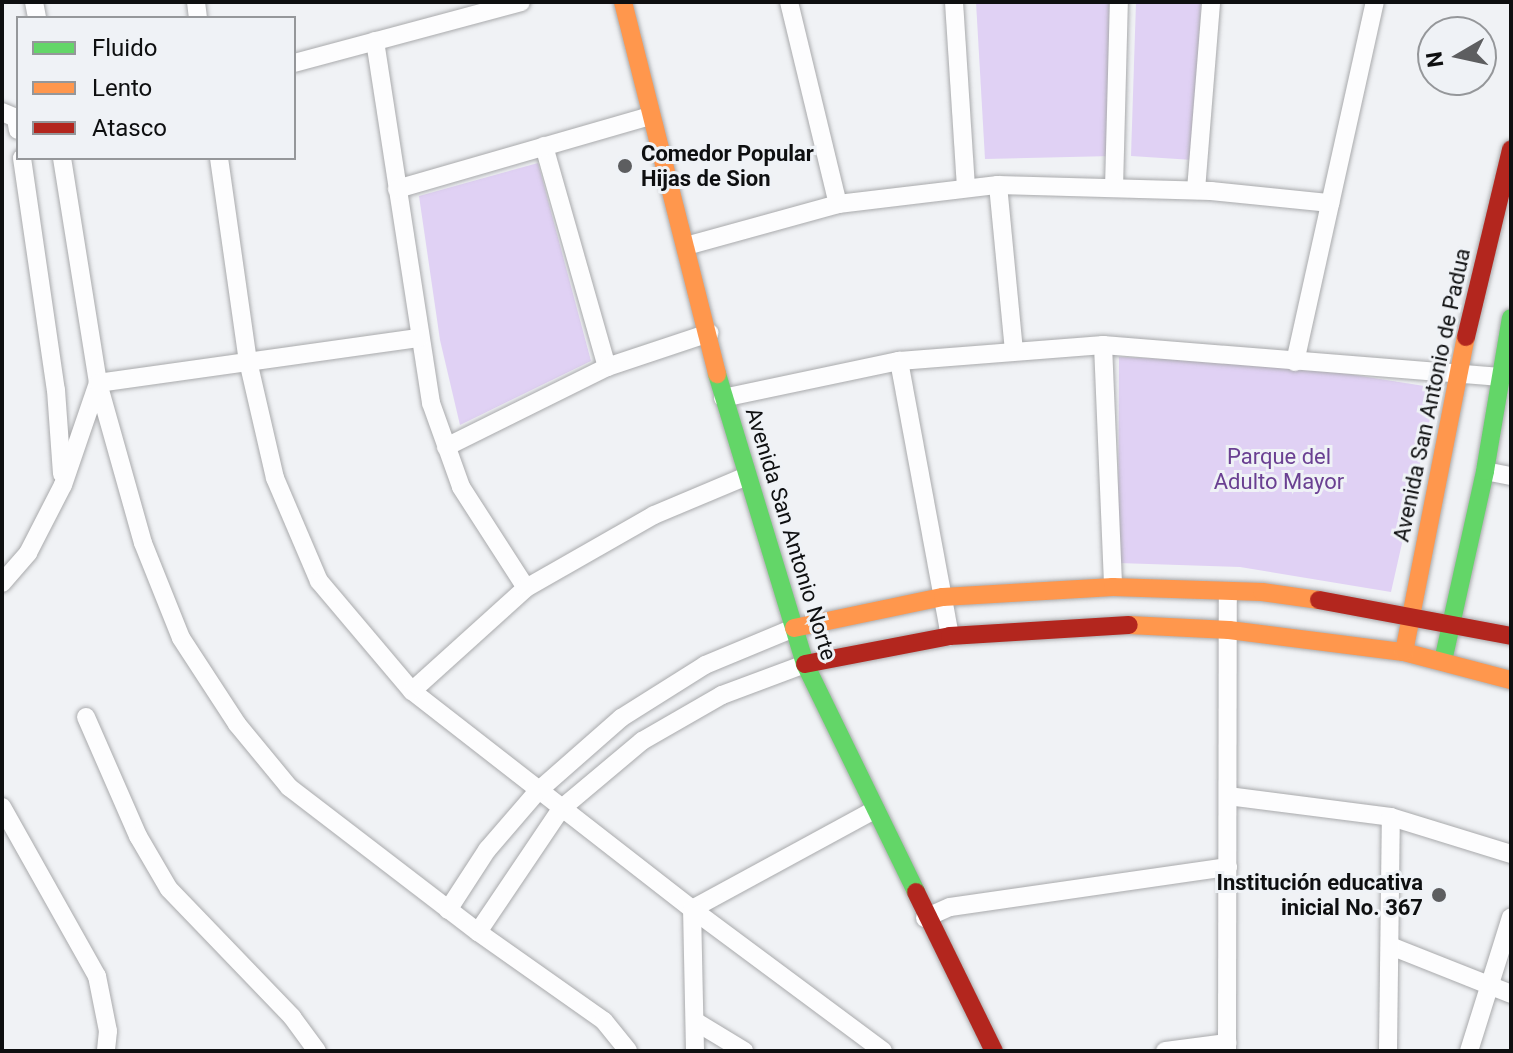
<!DOCTYPE html>
<html>
<head>
<meta charset="utf-8">
<style>
	body { margin:0 }
	#map { position:relative; width:1513px; height:1053px; overflow:hidden; background:#f0f2f5; font-family:Roboto,sans-serif }
	div>[style] { position:absolute }
	[style*='--x'] { left:calc(var(--x)*1px); top:calc(var(--y)*1px); width:calc(var(--w)*1px); rotate:calc(var(--a)*1deg) }
	.green>* { inset:0; background:#e0d1f4 }
	.roads { filter:drop-shadow(0 0 2px #a9aaac) drop-shadow(0 0 2px #a9aaac) }
	.street>* { height:18px; margin:-9px; padding:0 9px; transform-origin:9px; border-radius:9px; background:#fdfdfe }
	.fast>* { height:18px; margin:-9px; padding:0 9px; transform-origin:9px; border-radius:9px; background:#63d668 }
	.slow>* { height:18px; margin:-9px; padding:0 9px; transform-origin:9px; border-radius:9px; background:#ff974d }
	.jam>* { height:18px; margin:-9px; padding:0 9px; transform-origin:9px; border-radius:9px; background:#b3261e }
	.dots>* { width:22px; height:22px; translate:-50% -50%; box-sizing:border-box; border:4px solid #eff2f6; border-radius:50% }
	span { translate:-50% -50%; white-space:nowrap; text-align:center; line-height:1.15; -webkit-text-stroke:6px #eff2f6; paint-order:stroke }
	.poi-label { font-size:22px; color:#0e0f10; font-weight:700 }
	.left { translate:0 -50%; text-align:left }
	.right { translate:-100% -50%; text-align:right }
	.street-label { font-size:22px; color:#0e0f10 }
	.park-label { font-size:22px; color:#6a4092 }
	.frame { position:absolute; inset:0; border:4px solid #0e0f10; pointer-events:none }
	.legend { position:absolute; left:16px; top:16px; width:280px; height:144px; box-sizing:border-box; background:#eff2f6; border:2px solid #95979a; margin:0; padding:10px 14px; list-style:none; font-size:24px; color:#0e0f10 }
	.legend li { display:flex; align-items:center; gap:16px; height:40px }
	.legend b { width:40px; border:2px solid #95979a }
	.north { position:absolute; left:1417px; top:16px; width:80px; height:80px; box-sizing:border-box; background:#eff2f6; border:2px solid #95979a; border-radius:50%; rotate:261deg; font-size:22px; font-weight:700; line-height:32px; text-align:center; color:#0e0f10 }
	.north::after { content:''; display:block; margin:auto; width:28px; height:36px; background:#5d5e60; clip-path:polygon(50% 0,100% 100%,50% 72%,0 100%) }
</style>
</head>
<body>
<div id="map">
	<div class="green">
		<i style="clip-path:polygon(976px 2px,1118px 2px,1113px 156px,985px 159px)"></i>
		<i style="clip-path:polygon(1136px 2px,1201px 2px,1193px 160px,1131px 156px)"></i>
		<i style="clip-path:polygon(538px 163px,591px 361px,460px 425px,440px 340px,419px 196px)"></i>
		<i style="clip-path:polygon(1119px 357px,1291px 365px,1437px 388px,1391px 592px,1240px 567px,1118px 563px)"></i>
	</div>
	<div class="roads">
		<div class="street">
			<i style="--x:34;--y:2;--w:16;--a:79"></i>
			<i style="--x:196;--y:2;--w:16;--a:83"></i>
			<i style="--x:789;--y:2;--w:208;--a:76.4"></i>
			<i style="--x:954;--y:2;--w:186;--a:86.3"></i>
			<i style="--x:375;--y:41;--w:366;--a:81.2"></i>
			<i style="--x:431;--y:403;--w:89;--a:70.3"></i>
			<i style="--x:461;--y:487;--w:120;--a:57.2"></i>
			<i style="--x:294;--y:63;--w:235;--a:-15"></i>
			<i style="--x:2;--y:112;--w:15;--a:23"></i>
			<i style="--x:16;--y:118;--w:12;--a:81"></i>
			<i style="--x:544;--y:146;--w:230;--a:74.1"></i>
			<i style="--x:22;--y:158;--w:234;--a:81.7"></i>
			<i style="--x:56;--y:390;--w:84;--a:85.9"></i>
			<i style="--x:62;--y:158;--w:228;--a:80.9"></i>
			<i style="--x:98;--y:383;--w:166;--a:74.3"></i>
			<i style="--x:143;--y:543;--w:102;--a:68.2"></i>
			<i style="--x:181;--y:638;--w:103;--a:56.9"></i>
			<i style="--x:237;--y:724;--w:82;--a:50.5"></i>
			<i style="--x:289;--y:787;--w:238;--a:37.5"></i>
			<i style="--x:478;--y:932;--w:154;--a:35.2"></i>
			<i style="--x:604;--y:1021;--w:38;--a:51"></i>
			<i style="--x:219;--y:158;--w:205;--a:81.9"></i>
			<i style="--x:248;--y:361;--w:120;--a:77"></i>
			<i style="--x:275;--y:478;--w:112;--a:66.9"></i>
			<i style="--x:319;--y:581;--w:144;--a:49.8"></i>
			<i style="--x:412;--y:691;--w:355;--a:37.9"></i>
			<i style="--x:692;--y:909;--w:207;--a:-28.5"></i>
			<i style="--x:998;--y:185;--w:167;--a:84.5"></i>
			<i style="--x:1114;--y:188;--w:186;--a:-88.5"></i>
			<i style="--x:397;--y:189;--w:263;--a:-16.1"></i>
			<i style="--x:1196;--y:190;--w:189;--a:-85.4"></i>
			<i style="--x:686;--y:246;--w:158;--a:-15.4"></i>
			<i style="--x:838;--y:204;--w:161;--a:-6.8"></i>
			<i style="--x:998;--y:185;--w:213;--a:1.6"></i>
			<i style="--x:1211;--y:191;--w:120;--a:5.8"></i>
			<i style="--x:1103;--y:345;--w:242;--a:87.6"></i>
			<i style="--x:899;--y:361;--w:280;--a:79.5"></i>
			<i style="--x:1295;--y:362;--w:369;--a:-77.5"></i>
			<i style="--x:723;--y:398;--w:180;--a:-11.9"></i>
			<i style="--x:899;--y:361;--w:205;--a:-4.5"></i>
			<i style="--x:1103;--y:345;--w:396;--a:4.6"></i>
			<i style="--x:446;--y:447;--w:180;--a:-26.4"></i>
			<i style="--x:607;--y:367;--w:108;--a:-18.4"></i>
			<i style="--x:1485;--y:471;--w:26;--a:11"></i>
			<i style="--x:2;--y:583;--w:40;--a:-49"></i>
			<i style="--x:28;--y:553;--w:76;--a:-62.8"></i>
			<i style="--x:63;--y:485;--w:108;--a:-71.1"></i>
			<i style="--x:98;--y:383;--w:325;--a:-8"></i>
			<i style="--x:412;--y:691;--w:154;--a:-42.1"></i>
			<i style="--x:526;--y:588;--w:147;--a:-29.7"></i>
			<i style="--x:654;--y:515;--w:101;--a:-22.8"></i>
			<i style="--x:86;--y:717;--w:130;--a:66.4"></i>
			<i style="--x:138;--y:836;--w:61;--a:59.7"></i>
			<i style="--x:169;--y:889;--w:178;--a:46.1"></i>
			<i style="--x:292;--y:1017;--w:42;--a:53.7"></i>
			<i style="--x:1228;--y:796;--w:164;--a:7.3"></i>
			<i style="--x:1391;--y:817;--w:126;--a:17.1"></i>
			<i style="--x:2;--y:807;--w:194;--a:60.7"></i>
			<i style="--x:97;--y:976;--w:56;--a:78.7"></i>
			<i style="--x:108;--y:1031;--w:20;--a:96"></i>
			<i style="--x:448;--y:910;--w:72;--a:-57"></i>
			<i style="--x:487;--y:850;--w:78;--a:-49.2"></i>
			<i style="--x:538;--y:791;--w:111;--a:-41.3"></i>
			<i style="--x:621;--y:718;--w:99;--a:-32.2"></i>
			<i style="--x:705;--y:665;--w:96;--a:-22.6"></i>
			<i style="--x:925;--y:918;--w:27;--a:-24"></i>
			<i style="--x:950;--y:907;--w:281;--a:-8.2"></i>
			<i style="--x:478;--y:932;--w:148;--a:-56"></i>
			<i style="--x:561;--y:809;--w:106;--a:-40"></i>
			<i style="--x:642;--y:741;--w:92;--a:-29.9"></i>
			<i style="--x:722;--y:695;--w:89;--a:-20.5"></i>
			<i style="--x:1393;--y:947;--w:127;--a:21.7"></i>
			<i style="--x:698;--y:1023;--w:54;--a:31.3"></i>
			<i style="--x:695;--y:1051;--w:142;--a:-91.2"></i>
			<i style="--x:692;--y:909;--w:238;--a:36.6"></i>
			<i style="--x:1165;--y:1051;--w:63;--a:-7.4"></i>
			<i style="--x:1227;--y:1051;--w:460;--a:-89.9"></i>
			<i style="--x:1388;--y:1051;--w:234;--a:-89.3"></i>
			<i style="--x:1469;--y:1051;--w:140;--a:-72.6"></i>
		</div>
		<div class="fast">
			<i style="--x:717;--y:374;--w:303;--a:73.1"></i>
			<i style="--x:805;--y:664;--w:254;--a:64"></i>
			<i style="--x:1443;--y:661;--w:195;--a:-77.5"></i>
			<i style="--x:1485;--y:471;--w:155;--a:-80.4"></i>
		</div>
		<div class="slow">
			<i style="--x:623;--y:2;--w:384;--a:75.8"></i>
			<i style="--x:1129;--y:625;--w:100;--a:2.9"></i>
			<i style="--x:1229;--y:630;--w:176;--a:7.2"></i>
			<i style="--x:1404;--y:652;--w:111;--a:14.7"></i>
			<i style="--x:794;--y:628;--w:152;--a:-11.8"></i>
			<i style="--x:943;--y:597;--w:170;--a:-3.4"></i>
			<i style="--x:1113;--y:587;--w:149;--a:1.9"></i>
			<i style="--x:1262;--y:592;--w:58;--a:8"></i>
			<i style="--x:1404;--y:652;--w:321;--a:-78.9"></i>
		</div>
		<div class="jam">
			<i style="--x:1466;--y:337;--w:193;--a:-76.5"></i>
			<i style="--x:1319;--y:600;--w:195;--a:10.6"></i>
			<i style="--x:805;--y:664;--w:148;--a:-10.9"></i>
			<i style="--x:950;--y:636;--w:179;--a:-3.5"></i>
			<i style="--x:916;--y:892;--w:177;--a:63.9"></i>
		</div>
	</div>
	<div class="dots">
		<i style="left:625px;top:166px;background:#5d5e60"></i>
		<i style="left:1439px;top:895px;background:#5d5e60"></i>
	</div>
	<div class="poi-label">
		<span class="left" style="left:641px;top:166px">Comedor Popular<br>Hijas de Sion</span>
		<span class="right" style="left:1423px;top:895px">Institución educativa<br>inicial No. 367</span>
	</div>
	<div class="street-label">
		<span style="left:1432px;top:395px;rotate:-78deg">Avenida San Antonio de Padua</span>
		<span style="left:791px;top:534px;rotate:73deg">Avenida San Antonio Norte</span>
	</div>
	<div class="park-label">
		<span style="left:1279px;top:469px">Parque del<br>Adulto Mayor</span>
	</div>
	<div class="frame"></div>
	<ul class="legend">
	<li><b style="height:10px;background:#63d668"></b>Fluido</li>
	<li><b style="height:10px;background:#ff974d"></b>Lento</li>
	<li><b style="height:10px;background:#b3261e"></b>Atasco</li>
	</ul>
	<div class="north">N</div>
</div>
</body>
</html>
